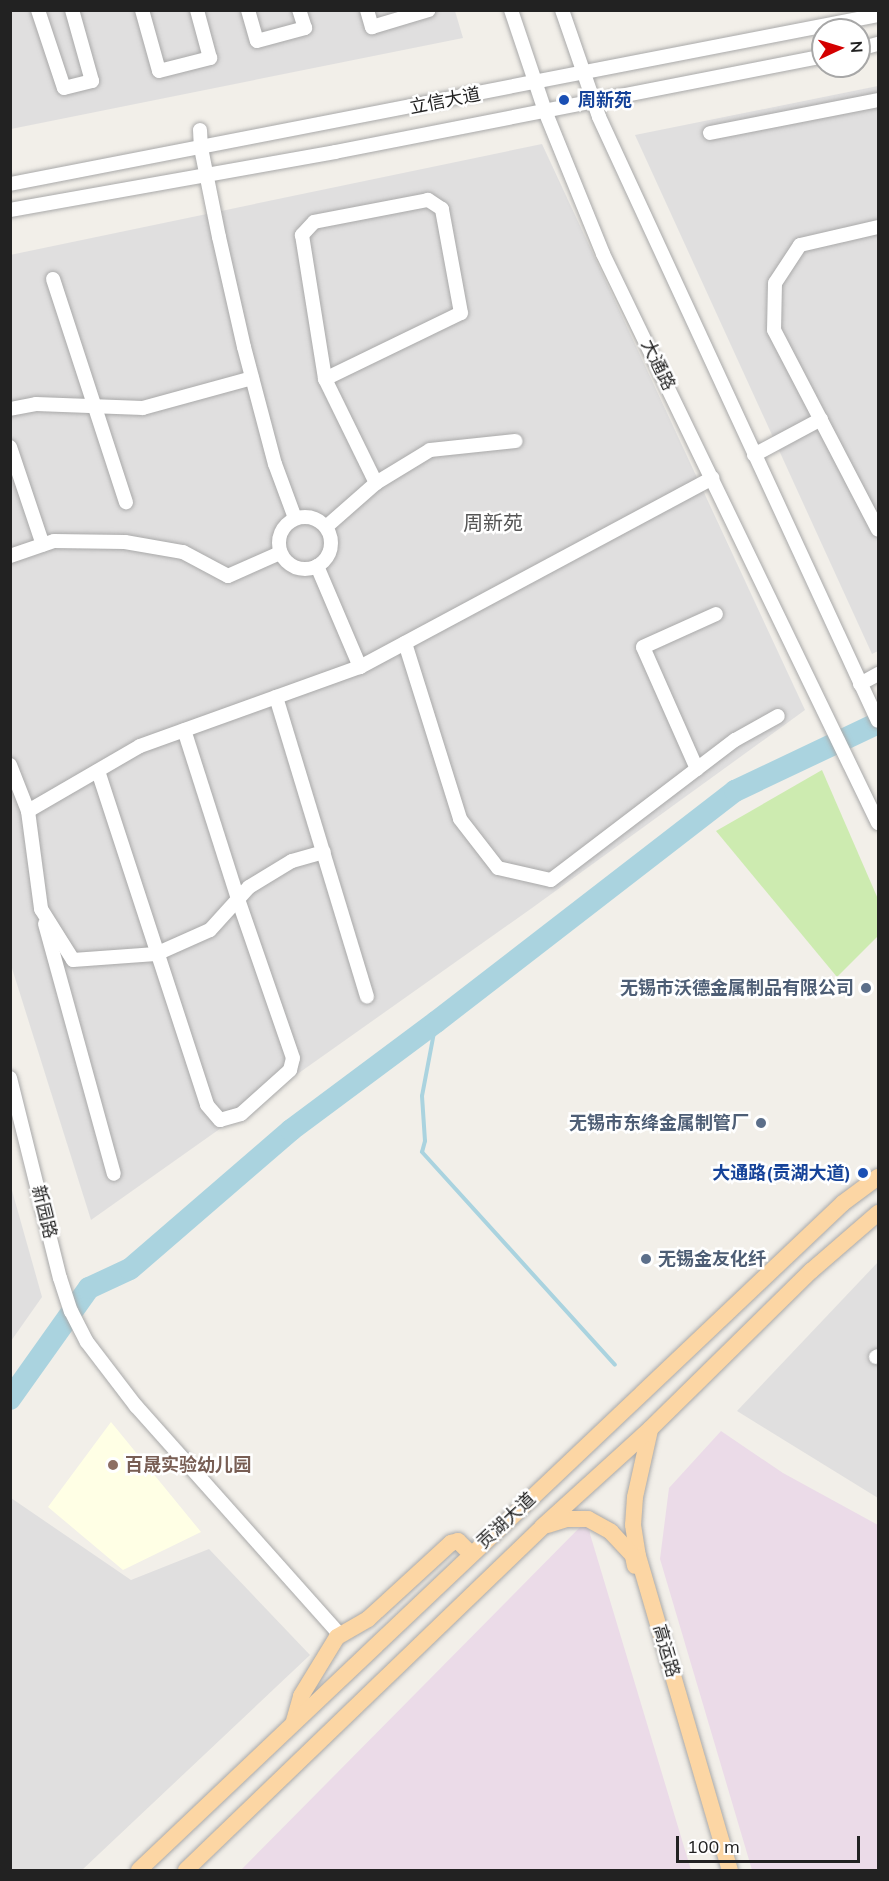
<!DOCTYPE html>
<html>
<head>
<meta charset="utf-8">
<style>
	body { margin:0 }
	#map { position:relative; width:889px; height:1881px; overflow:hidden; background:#f2efe9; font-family:Mulish,"Noto Sans SC",sans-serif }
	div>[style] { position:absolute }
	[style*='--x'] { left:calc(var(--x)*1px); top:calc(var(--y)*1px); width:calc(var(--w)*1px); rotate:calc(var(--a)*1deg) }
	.residential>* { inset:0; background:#e0dfdf }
	.industrial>* { inset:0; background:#ebdbe8 }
	.education>* { inset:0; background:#ffffe5 }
	.grass>* { inset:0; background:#cdebb0 }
	.stream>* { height:4px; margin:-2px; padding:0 2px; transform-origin:2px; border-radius:2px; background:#aad3df }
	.river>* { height:22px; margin:-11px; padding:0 11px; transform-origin:11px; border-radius:11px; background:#aad3df }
	.roads { filter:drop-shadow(0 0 2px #a9a9a9) drop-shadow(0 0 2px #a9a9a9) }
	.minor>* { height:14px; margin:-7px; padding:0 7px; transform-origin:7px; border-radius:7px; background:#fff }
	.minor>.ring { margin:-7px; padding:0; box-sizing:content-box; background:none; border:14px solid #fff; border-radius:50% }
	.major>* { height:16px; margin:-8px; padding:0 8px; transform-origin:8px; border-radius:8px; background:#fcd6a4 }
	.dots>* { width:16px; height:16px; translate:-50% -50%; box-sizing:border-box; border:3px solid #fff; border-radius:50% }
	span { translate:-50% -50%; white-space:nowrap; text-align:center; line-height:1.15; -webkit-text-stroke:5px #fff; paint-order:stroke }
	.transit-label { font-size:18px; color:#164399; font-weight:700 }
	.left { translate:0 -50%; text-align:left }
	.right { translate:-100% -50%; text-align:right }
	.street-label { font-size:18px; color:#222 }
	.service-label { font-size:18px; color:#4e5e75; font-weight:700 }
	.education-label { font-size:18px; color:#785e54; font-weight:700 }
	.neighbourhood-label { font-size:20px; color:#555 }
	.frame { position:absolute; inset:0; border:12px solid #222; pointer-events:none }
	.north { position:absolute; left:811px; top:18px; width:60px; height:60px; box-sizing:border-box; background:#fff; border:2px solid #a7a7a7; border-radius:50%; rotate:86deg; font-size:16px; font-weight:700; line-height:24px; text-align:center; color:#222 }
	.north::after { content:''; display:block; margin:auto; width:21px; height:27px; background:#d40000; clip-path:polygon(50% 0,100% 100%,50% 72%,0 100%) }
	.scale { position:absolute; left:676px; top:1836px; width:184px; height:27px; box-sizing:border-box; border:3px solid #222; border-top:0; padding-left:8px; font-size:18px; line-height:21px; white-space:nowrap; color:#222; -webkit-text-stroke:4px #fff; paint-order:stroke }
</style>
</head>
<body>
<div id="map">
	<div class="residential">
		<i style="clip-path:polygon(11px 11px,455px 11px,463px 38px,11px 129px)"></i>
		<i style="clip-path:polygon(878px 86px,878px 651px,872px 654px,635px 135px)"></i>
		<i style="clip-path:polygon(542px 144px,805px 710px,532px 908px,91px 1220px,11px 965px,10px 255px)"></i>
		<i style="clip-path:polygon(11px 1187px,42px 1297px,11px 1341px,10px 1341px)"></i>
		<i style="clip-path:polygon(878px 1262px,878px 1498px,737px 1411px)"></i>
		<i style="clip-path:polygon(11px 1498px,131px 1580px,209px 1549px,310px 1655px,82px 1870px,11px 1870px)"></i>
	</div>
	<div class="industrial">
		<i style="clip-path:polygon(721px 1431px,783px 1473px,878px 1525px,878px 1870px,752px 1870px,660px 1559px,669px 1488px)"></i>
		<i style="clip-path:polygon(588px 1519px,590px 1534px,691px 1870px,241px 1870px)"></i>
	</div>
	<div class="education">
		<i style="clip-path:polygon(111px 1422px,201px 1532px,123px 1570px,48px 1507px)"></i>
	</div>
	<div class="grass">
		<i style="clip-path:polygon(822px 770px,878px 899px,878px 936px,837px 977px,716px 831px)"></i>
	</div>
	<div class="stream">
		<i style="--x:436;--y:1022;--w:75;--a:100.7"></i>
		<i style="--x:422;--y:1096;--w:45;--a:86.2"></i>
		<i style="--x:425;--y:1141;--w:11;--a:105"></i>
		<i style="--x:422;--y:1152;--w:287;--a:47.8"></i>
	</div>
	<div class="river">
		<i style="--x:10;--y:1399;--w:136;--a:-54.6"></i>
		<i style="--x:89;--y:1288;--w:45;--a:-24.9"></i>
		<i style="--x:130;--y:1269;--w:213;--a:-40.8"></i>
		<i style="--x:291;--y:1130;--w:181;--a:-36.7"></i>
		<i style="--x:436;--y:1022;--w:378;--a:-37.7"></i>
		<i style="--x:735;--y:791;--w:158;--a:-25.4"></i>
	</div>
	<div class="roads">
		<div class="minor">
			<i style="--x:38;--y:10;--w:82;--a:71.6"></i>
			<i style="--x:64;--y:88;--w:29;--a:-14"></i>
			<i style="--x:92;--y:81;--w:74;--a:-105.7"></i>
			<i style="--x:142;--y:10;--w:63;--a:74.4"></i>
			<i style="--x:159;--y:71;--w:53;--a:-14.3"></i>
			<i style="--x:210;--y:58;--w:50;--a:-105.2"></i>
			<i style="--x:248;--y:10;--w:32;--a:74"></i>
			<i style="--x:257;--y:41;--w:50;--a:-15.2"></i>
			<i style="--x:305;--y:28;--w:19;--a:-108"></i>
			<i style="--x:367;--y:10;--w:18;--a:74"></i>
			<i style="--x:372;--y:27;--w:59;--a:-16.6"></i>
			<i style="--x:511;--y:10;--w:107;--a:71.4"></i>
			<i style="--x:545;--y:111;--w:154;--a:67.9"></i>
			<i style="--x:603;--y:254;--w:632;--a:64.21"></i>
			<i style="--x:562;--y:10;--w:113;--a:70.9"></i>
			<i style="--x:599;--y:117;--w:665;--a:65.21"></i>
			<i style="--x:859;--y:49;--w:20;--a:-15"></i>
			<i style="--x:200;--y:130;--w:18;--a:87"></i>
			<i style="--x:201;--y:148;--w:91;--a:78.6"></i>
			<i style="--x:219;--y:237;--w:113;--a:77.2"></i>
			<i style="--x:244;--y:347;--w:121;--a:75.2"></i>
			<i style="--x:275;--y:464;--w:58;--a:69.7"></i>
			<i style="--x:710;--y:133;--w:171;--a:-11.1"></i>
			<i style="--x:10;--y:184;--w:884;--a:-11.02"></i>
			<i style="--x:10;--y:210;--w:330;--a:-10.1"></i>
			<i style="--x:335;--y:152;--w:497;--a:-11.1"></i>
			<i style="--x:878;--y:227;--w:80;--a:167"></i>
			<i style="--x:800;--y:245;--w:45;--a:123.3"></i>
			<i style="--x:775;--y:283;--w:47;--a:91.2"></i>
			<i style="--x:774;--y:330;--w:225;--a:62.5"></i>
			<i style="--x:53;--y:279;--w:235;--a:71.9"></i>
			<i style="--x:325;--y:379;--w:151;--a:-25.9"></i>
			<i style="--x:461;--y:313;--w:106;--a:-100.4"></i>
			<i style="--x:442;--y:209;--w:17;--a:-147"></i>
			<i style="--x:428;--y:200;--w:116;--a:169.1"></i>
			<i style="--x:314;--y:222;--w:18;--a:133"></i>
			<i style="--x:302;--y:235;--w:146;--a:80.9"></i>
			<i style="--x:325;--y:379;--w:116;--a:63.9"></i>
			<i style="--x:10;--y:409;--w:26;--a:-11"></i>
			<i style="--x:36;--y:404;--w:107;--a:2.1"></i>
			<i style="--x:143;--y:408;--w:113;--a:-15.4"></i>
			<i style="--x:10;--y:447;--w:103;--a:71.4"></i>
			<i style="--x:754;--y:455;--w:76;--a:-28.2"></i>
			<i class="ring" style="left:279px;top:517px;width:38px;height:38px"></i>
			<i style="--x:326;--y:527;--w:67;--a:-41.3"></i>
			<i style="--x:376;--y:483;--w:63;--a:-31.4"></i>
			<i style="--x:430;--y:450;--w:86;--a:-6"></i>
			<i style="--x:10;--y:556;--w:46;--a:-18.8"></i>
			<i style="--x:54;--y:541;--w:71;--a:0.8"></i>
			<i style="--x:125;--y:542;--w:59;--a:9.8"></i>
			<i style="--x:183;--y:552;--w:51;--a:28.1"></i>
			<i style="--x:228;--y:576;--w:57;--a:-23.9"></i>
			<i style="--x:317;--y:566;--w:110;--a:66.9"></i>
			<i style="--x:360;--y:667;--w:400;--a:-28.2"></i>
			<i style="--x:405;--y:643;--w:184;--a:72.6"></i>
			<i style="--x:460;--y:819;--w:62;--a:52.2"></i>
			<i style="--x:498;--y:868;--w:54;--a:12.8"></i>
			<i style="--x:551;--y:880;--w:231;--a:-37.3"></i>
			<i style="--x:735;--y:740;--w:49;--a:-29.2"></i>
			<i style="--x:860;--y:684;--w:21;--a:-29"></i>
			<i style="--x:276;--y:697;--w:313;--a:73.1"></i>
			<i style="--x:10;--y:765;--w:49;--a:68.6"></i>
			<i style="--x:28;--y:811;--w:129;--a:-30.1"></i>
			<i style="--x:140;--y:746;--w:234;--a:-19.8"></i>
			<i style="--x:697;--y:769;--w:133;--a:-113.9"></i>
			<i style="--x:643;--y:647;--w:80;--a:-24.3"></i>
			<i style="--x:98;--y:771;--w:351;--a:71.9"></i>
			<i style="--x:207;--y:1105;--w:20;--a:49"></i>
			<i style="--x:220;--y:1120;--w:22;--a:-16"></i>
			<i style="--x:241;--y:1114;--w:66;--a:-41.9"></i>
			<i style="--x:290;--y:1070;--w:12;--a:-76"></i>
			<i style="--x:293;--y:1058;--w:168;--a:-109.1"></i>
			<i style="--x:238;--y:899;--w:177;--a:-107.7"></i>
			<i style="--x:28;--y:811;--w:99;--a:82.4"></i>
			<i style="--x:41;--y:909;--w:60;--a:57.9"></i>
			<i style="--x:73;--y:960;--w:83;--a:-4.1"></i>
			<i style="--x:156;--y:954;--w:59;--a:-24"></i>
			<i style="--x:210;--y:930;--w:58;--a:-47.8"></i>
			<i style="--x:249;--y:887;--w:50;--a:-31.2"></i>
			<i style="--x:292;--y:861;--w:33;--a:-16"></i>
			<i style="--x:45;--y:924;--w:259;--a:74.6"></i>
			<i style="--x:10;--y:1078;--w:206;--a:76"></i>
			<i style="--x:60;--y:1278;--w:35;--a:72"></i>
			<i style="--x:71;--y:1311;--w:35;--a:63"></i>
			<i style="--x:87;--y:1342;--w:81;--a:52.6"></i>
			<i style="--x:136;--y:1406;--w:305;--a:48.3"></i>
			<i style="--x:876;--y:1357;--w:2;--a:-27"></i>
		</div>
		<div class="major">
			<i style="--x:650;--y:1430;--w:69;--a:102.6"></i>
			<i style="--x:635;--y:1497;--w:28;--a:94"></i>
			<i style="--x:633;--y:1525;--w:31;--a:81"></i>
			<i style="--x:638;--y:1556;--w:327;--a:73.7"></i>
			<i style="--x:548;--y:1525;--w:20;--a:-18"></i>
			<i style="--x:567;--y:1519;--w:21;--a:0"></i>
			<i style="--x:588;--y:1519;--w:26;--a:29"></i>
			<i style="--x:611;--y:1532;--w:33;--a:47"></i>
			<i style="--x:633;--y:1556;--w:10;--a:79"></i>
			<i style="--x:294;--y:1721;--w:26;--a:-74"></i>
			<i style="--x:301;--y:1696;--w:69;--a:-58.6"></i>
			<i style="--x:337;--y:1637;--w:36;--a:-30"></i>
			<i style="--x:368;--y:1619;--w:113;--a:-42.5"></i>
			<i style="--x:451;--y:1543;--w:7;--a:-16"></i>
			<i style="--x:458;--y:1541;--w:18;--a:45"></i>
			<i style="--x:139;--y:1870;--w:970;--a:-43.45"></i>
			<i style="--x:843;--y:1203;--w:44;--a:-36.6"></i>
			<i style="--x:186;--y:1870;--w:494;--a:-43.9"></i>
			<i style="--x:542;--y:1527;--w:146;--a:-42.2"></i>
			<i style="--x:650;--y:1429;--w:226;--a:-44.5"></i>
			<i style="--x:811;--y:1271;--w:89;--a:-40.9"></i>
		</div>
	</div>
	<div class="dots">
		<i style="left:564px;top:100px;background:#1a4fb4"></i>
		<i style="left:866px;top:988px;background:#5c6f8a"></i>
		<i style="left:761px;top:1123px;background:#5c6f8a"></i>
		<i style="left:863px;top:1173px;background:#1a4fb4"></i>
		<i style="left:646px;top:1259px;background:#5c6f8a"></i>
		<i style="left:113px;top:1465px;background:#8d6e63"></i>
	</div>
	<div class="transit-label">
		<span class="left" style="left:578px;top:100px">周新苑</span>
		<span class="right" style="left:851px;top:1173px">大通路(贡湖大道)</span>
	</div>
	<div class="street-label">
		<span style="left:445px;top:101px;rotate:-11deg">立信大道</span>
		<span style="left:658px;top:365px;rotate:64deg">大通路</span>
		<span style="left:44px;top:1212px;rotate:76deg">新园路</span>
		<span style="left:506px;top:1521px;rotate:-43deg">贡湖大道</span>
		<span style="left:666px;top:1651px;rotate:74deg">高运路</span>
	</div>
	<div class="service-label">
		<span class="right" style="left:854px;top:988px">无锡市沃德金属制品有限公司</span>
		<span class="right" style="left:749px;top:1123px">无锡市东绛金属制管厂</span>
		<span class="left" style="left:658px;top:1259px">无锡金友化纤</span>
	</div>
	<div class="education-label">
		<span class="left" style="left:125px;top:1465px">百晟实验幼儿园</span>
	</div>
	<div class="neighbourhood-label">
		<span style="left:493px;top:522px">周新苑</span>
	</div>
	<div class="frame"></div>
	<div class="north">N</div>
	<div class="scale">100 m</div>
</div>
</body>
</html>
